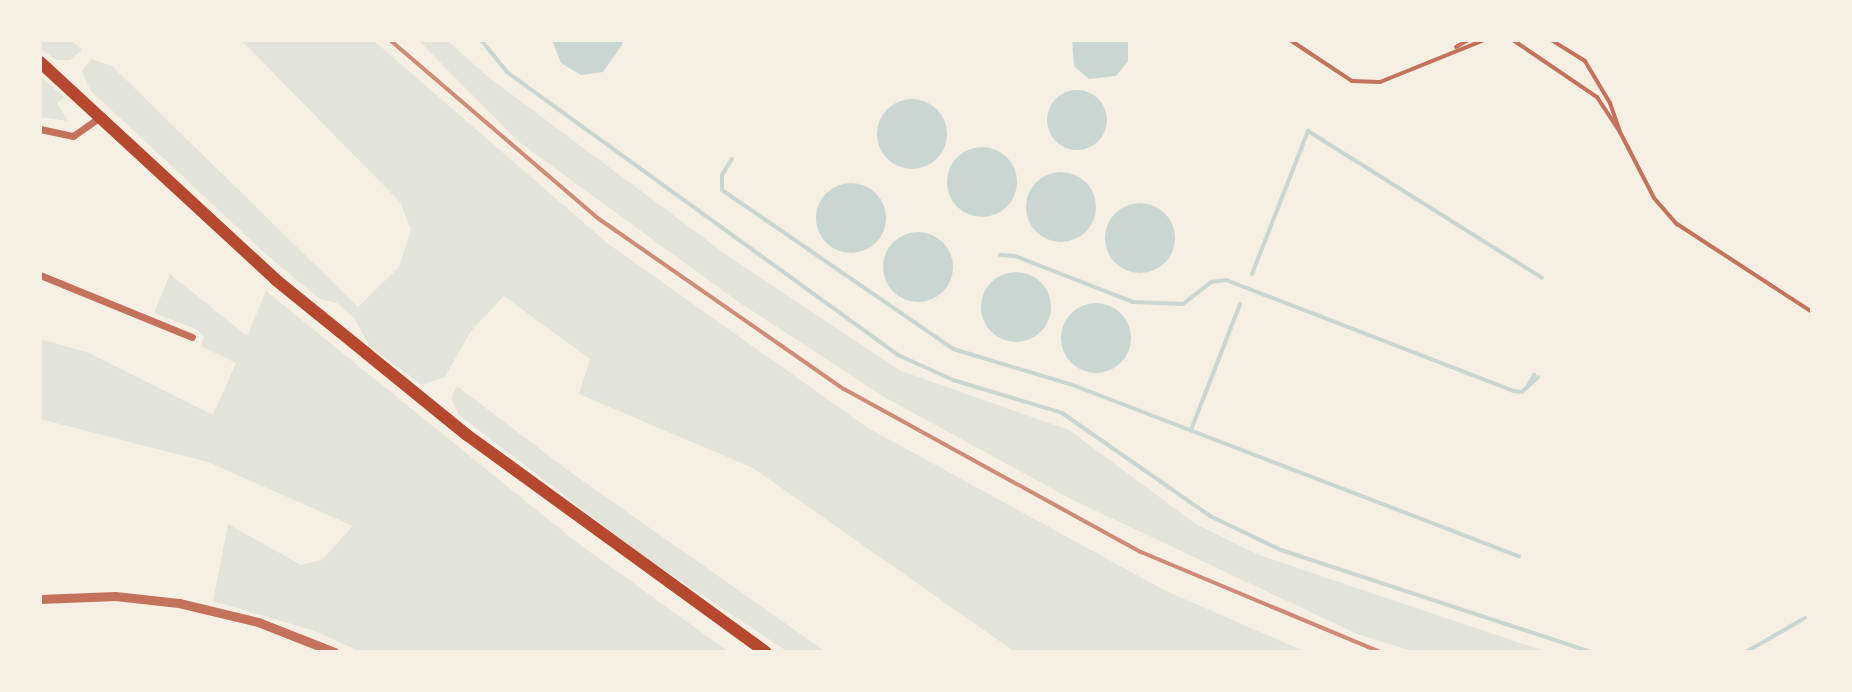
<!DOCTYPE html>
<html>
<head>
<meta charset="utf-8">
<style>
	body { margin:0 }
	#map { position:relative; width:1852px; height:692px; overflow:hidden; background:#f6efe4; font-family:"Golos Text",sans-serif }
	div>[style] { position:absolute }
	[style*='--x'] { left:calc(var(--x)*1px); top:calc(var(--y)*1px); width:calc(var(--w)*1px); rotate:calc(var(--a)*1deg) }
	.green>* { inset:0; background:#e2e4dc }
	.water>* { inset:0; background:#c9d6d2 }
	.round { border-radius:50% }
	.stream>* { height:4px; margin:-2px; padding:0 2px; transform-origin:2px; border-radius:2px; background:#c9d6d2 }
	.service>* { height:4px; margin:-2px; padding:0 2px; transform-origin:2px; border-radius:2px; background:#c5725c }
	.minor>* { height:7px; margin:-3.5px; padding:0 3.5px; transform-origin:3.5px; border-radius:3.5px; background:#c5725c }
	.tertiary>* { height:9px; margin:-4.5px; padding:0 4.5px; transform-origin:4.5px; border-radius:4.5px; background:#c5725c }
	.primary>* { height:12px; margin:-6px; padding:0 6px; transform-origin:6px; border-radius:6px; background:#b5482f }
	.rail>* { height:4px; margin:-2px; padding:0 2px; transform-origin:2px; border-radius:2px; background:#cf8b77 }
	span { translate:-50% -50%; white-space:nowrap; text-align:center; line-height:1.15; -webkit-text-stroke:6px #f6efe4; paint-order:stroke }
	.frame { position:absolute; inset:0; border:42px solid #f6efe4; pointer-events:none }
</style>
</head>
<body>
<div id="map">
	<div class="green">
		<i style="clip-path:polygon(40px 40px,71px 40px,82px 50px,70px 60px,57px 60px,40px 49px)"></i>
		<i style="clip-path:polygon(241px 40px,373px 40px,607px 243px,868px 428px,1166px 591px,1306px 652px,1015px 652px,753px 468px,579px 394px,590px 359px,504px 296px,471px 331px,445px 377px,422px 385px,370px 347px,354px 318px,337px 303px,320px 299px,269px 257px,90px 90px,82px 71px,91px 59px,112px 66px,358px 307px,399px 267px,411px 229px,400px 202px)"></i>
		<i style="clip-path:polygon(418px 40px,447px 40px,487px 76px,732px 259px,901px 371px,1069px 430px,1196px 524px,1259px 555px,1547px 652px,1415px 652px,1357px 634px,1071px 499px,886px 398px,737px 301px,519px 142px)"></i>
		<i style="clip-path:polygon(40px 76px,64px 97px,57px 103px,68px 121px,40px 117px)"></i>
		<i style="clip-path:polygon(170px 274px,247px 336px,266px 291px,575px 541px,729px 652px,361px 652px,312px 630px,213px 601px,228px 524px,301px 565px,322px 560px,353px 526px,208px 462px,40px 419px,40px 339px,89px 353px,213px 415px,236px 363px,201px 346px,204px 337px,196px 329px,154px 313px)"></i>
		<i style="clip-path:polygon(457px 386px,566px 469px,826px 652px,788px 652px,646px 558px,459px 415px,451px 398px)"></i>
	</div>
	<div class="water">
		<i style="clip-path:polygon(552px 40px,622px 40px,622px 45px,603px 72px,581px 75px,561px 63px)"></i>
		<i style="clip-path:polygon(1072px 40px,1128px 40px,1128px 61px,1116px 76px,1089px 79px,1074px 66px)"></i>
		<i class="round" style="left:1047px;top:90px;width:60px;height:60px"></i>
		<i class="round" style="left:877px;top:99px;width:70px;height:70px"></i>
		<i class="round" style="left:947px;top:147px;width:70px;height:70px"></i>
		<i class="round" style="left:1026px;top:172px;width:70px;height:70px"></i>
		<i class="round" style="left:816px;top:183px;width:70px;height:70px"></i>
		<i class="round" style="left:1105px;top:203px;width:70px;height:70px"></i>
		<i class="round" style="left:883px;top:232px;width:70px;height:70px"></i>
		<i class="round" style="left:981px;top:272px;width:70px;height:70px"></i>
		<i class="round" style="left:1061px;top:303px;width:70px;height:70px"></i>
	</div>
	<div class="stream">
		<i style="--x:481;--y:40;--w:41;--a:50.9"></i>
		<i style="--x:507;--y:72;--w:483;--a:35.9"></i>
		<i style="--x:898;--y:355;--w:60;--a:24.4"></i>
		<i style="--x:953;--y:380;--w:114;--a:16.8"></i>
		<i style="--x:1062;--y:413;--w:180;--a:34.8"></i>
		<i style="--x:1210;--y:516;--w:79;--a:25.6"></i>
		<i style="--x:1281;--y:550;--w:326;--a:18.2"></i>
		<i style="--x:732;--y:159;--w:19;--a:122"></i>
		<i style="--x:722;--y:175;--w:15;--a:90"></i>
		<i style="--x:722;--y:190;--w:280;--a:34.5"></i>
		<i style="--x:953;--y:349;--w:122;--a:16.7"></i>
		<i style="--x:1070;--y:384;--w:481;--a:21"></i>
		<i style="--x:1000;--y:255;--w:15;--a:4"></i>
		<i style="--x:1015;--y:256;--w:127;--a:21.3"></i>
		<i style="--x:1133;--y:302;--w:50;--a:2.3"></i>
		<i style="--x:1183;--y:304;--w:36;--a:-38"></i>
		<i style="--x:1211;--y:282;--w:15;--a:-8"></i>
		<i style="--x:1226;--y:280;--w:308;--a:21.1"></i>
		<i style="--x:1513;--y:391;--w:9;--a:6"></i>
		<i style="--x:1522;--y:392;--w:22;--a:-43"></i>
		<i style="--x:1252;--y:274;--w:154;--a:-68.6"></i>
		<i style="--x:1308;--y:131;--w:276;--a:32.1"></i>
		<i style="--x:1528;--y:386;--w:13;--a:-61"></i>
		<i style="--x:1191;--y:430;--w:135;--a:-68.7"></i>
		<i style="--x:1746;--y:652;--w:68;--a:-30"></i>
	</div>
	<div class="service">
		<i style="--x:1290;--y:40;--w:74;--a:33.5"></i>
		<i style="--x:1352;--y:81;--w:28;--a:2"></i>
		<i style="--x:1380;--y:82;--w:112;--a:-22"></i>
		<i style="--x:1513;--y:40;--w:102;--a:34.2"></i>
		<i style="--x:1597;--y:97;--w:42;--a:56.7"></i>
		<i style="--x:1620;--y:132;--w:31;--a:-109"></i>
		<i style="--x:1610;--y:103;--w:49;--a:-120.8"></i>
		<i style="--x:1585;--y:61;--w:39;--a:-148"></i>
		<i style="--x:1456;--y:47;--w:14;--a:-30"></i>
		<i style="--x:1620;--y:132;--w:74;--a:62.7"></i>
		<i style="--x:1654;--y:198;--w:35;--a:49"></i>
		<i style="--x:1677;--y:224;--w:161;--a:33.1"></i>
	</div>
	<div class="minor">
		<i style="--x:40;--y:129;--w:34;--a:12"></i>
		<i style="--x:73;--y:136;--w:33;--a:-35"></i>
		<i style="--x:40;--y:275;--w:164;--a:22.2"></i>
	</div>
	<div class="tertiary">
		<i style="--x:40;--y:599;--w:75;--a:-2.3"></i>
		<i style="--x:115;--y:596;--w:64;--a:6.2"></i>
		<i style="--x:179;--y:603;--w:81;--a:13.5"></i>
		<i style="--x:258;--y:622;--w:82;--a:21.5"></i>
	</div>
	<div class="primary">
		<i style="--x:40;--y:62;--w:321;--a:42.7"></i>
		<i style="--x:276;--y:280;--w:116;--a:39"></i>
		<i style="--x:366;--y:353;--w:130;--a:39.1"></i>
		<i style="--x:467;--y:435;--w:369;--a:36"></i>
	</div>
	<div class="rail">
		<i style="--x:390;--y:40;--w:275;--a:40.6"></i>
		<i style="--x:599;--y:219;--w:298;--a:34.8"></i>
		<i style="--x:844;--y:389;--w:339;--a:28.8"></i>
		<i style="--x:1141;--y:552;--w:259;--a:22.7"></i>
	</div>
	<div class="frame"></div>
</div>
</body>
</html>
